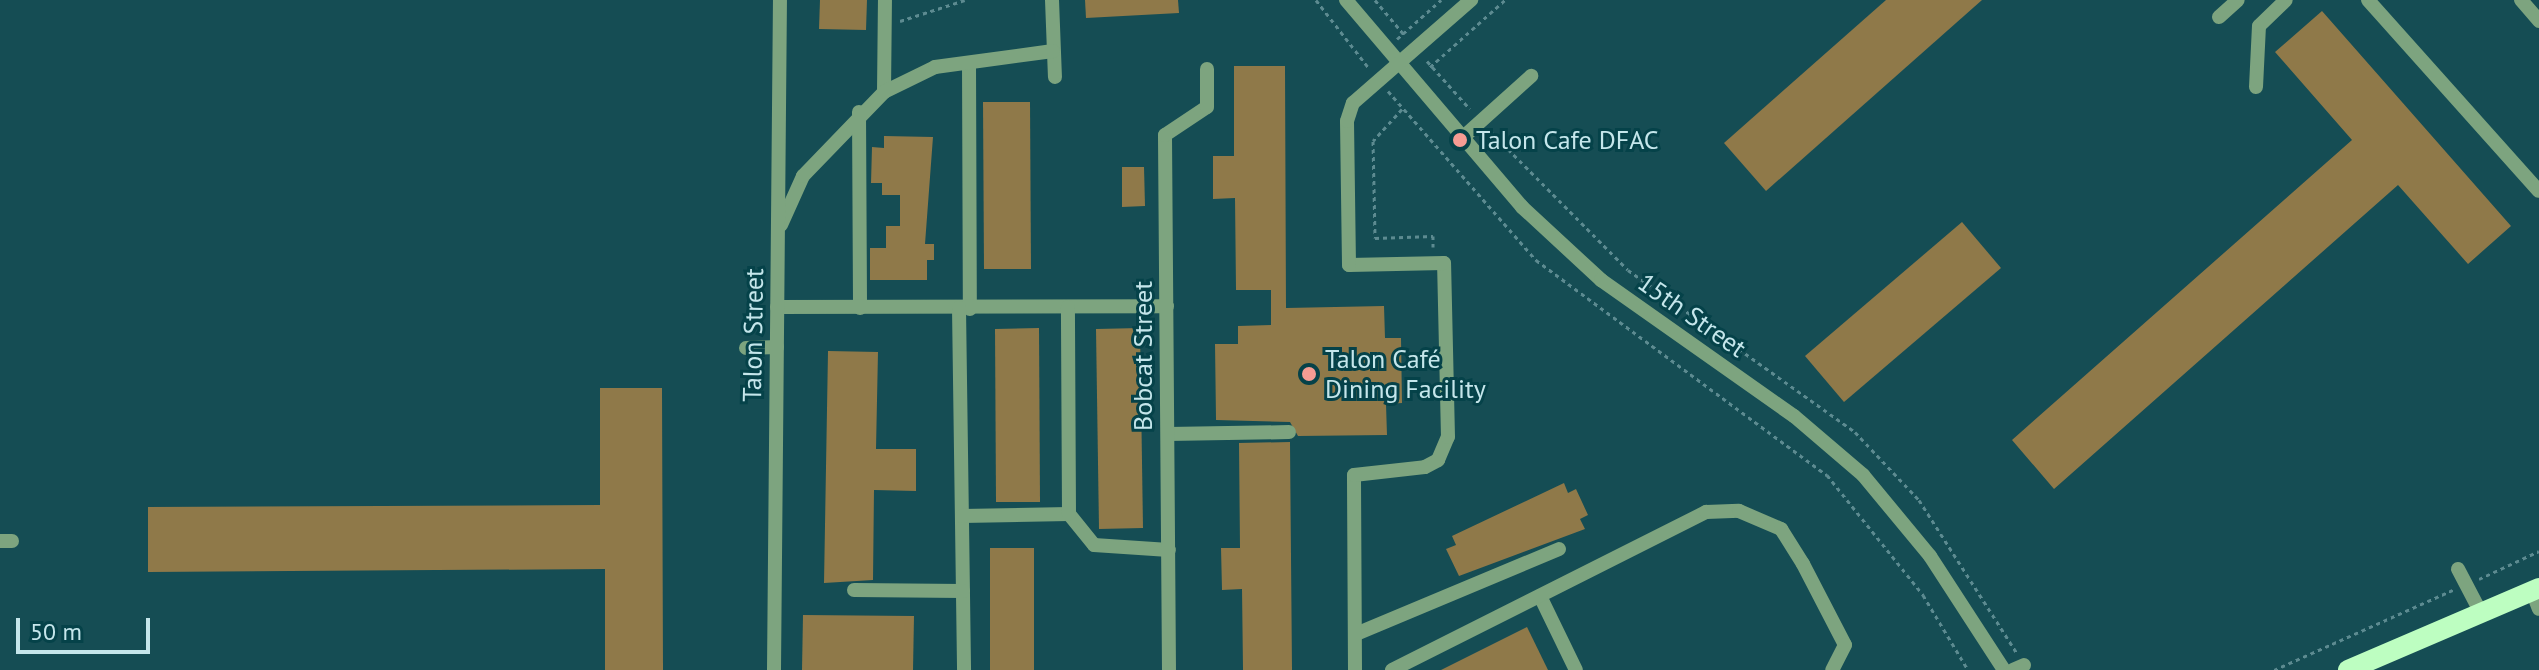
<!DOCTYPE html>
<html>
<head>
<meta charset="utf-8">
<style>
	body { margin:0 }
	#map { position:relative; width:2539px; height:670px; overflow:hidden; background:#154d54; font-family:"PT Sans",sans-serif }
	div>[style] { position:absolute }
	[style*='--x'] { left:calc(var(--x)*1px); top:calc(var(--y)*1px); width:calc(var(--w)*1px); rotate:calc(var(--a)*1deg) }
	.building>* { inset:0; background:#8f7949 }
	.path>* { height:3px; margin-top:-1.5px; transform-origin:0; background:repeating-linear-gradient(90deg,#5d8b91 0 4px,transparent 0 8px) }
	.minor>* { height:14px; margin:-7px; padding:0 7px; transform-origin:7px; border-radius:7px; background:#7da47f }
	.major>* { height:20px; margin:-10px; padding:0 10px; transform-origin:10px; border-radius:10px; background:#bdfec1 }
	.dots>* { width:22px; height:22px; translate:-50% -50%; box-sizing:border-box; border:4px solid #054249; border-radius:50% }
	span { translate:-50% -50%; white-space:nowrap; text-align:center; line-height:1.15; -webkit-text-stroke:6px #054249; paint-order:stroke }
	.poi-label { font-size:26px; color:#c5e6eb }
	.left { translate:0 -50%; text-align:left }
	.street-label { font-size:26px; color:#c5e6eb }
	.scale { position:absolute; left:16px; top:618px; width:134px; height:36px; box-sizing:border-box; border:4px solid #c5e6eb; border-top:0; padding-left:10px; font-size:24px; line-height:28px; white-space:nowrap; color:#c5e6eb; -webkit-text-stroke:6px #054249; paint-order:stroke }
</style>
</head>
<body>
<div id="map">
	<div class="building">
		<i style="clip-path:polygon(820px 0,867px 0,866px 30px,819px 29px)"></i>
		<i style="clip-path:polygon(1085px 0,1178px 0,1179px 13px,1086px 18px)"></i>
		<i style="clip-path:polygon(1886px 0,1982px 0,1766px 191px,1724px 143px)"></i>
		<i style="clip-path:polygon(2322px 11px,2511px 226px,2468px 264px,2398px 185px,2054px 489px,2012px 440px,2352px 140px,2275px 52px)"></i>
		<i style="clip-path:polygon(1234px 66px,1285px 66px,1286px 308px,1384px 306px,1385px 338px,1401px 338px,1402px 403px,1386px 404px,1387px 435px,1298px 436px,1290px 422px,1216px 420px,1215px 344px,1238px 344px,1238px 326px,1271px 325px,1271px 290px,1236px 290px,1235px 198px,1213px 199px,1213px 156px,1234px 156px)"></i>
		<i style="clip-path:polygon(983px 102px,1030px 102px,1031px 269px,984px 269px)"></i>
		<i style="clip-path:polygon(884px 136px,933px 137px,925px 244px,934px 244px,934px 260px,927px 260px,927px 280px,870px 280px,870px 248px,886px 248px,886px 226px,900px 226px,900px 195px,882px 195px,882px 183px,871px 183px,872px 147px,884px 148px)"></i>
		<i style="clip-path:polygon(1122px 167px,1144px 167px,1145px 206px,1122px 207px)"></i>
		<i style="clip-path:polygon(1962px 222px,2001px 268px,1844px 402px,1805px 356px)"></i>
		<i style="clip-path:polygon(1039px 328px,1040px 502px,996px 502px,995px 329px)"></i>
		<i style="clip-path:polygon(1140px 328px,1143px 528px,1099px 529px,1096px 329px)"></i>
		<i style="clip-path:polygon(828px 351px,878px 352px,876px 449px,916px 449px,916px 491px,874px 490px,873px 580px,824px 583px)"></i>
		<i style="clip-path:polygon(600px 388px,662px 388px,663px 670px,605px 670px,605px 569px,148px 572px,148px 507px,600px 505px)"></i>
		<i style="clip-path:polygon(1290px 442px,1292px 670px,1243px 670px,1242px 589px,1222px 590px,1221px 548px,1240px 548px,1239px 443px)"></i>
		<i style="clip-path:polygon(1564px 483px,1568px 493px,1576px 489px,1588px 515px,1580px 519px,1585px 529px,1459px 576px,1446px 549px,1456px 545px,1452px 536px)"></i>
		<i style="clip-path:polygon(990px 548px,1034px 548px,1034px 670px,990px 670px)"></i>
		<i style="clip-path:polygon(803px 615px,914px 616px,913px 670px,802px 670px)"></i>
		<i style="clip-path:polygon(1527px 627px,1548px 670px,1441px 670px)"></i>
	</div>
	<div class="path">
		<i style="--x:1316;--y:0;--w:85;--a:52.2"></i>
		<i style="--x:1375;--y:0;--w:48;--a:50"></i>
		<i style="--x:900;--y:21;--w:68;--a:-17.9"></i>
		<i style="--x:1397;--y:39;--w:59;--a:-41.6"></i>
		<i style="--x:1427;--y:61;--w:64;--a:48.1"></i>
		<i style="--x:1430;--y:67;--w:101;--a:-41.8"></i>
		<i style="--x:1388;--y:91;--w:225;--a:48.8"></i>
		<i style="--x:1536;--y:260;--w:362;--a:36.5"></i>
		<i style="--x:1827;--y:475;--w:154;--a:51.3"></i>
		<i style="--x:1923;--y:595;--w:87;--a:59"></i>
		<i style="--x:1402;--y:109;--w:43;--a:132.2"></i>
		<i style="--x:1373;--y:141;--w:97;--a:88.8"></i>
		<i style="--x:1375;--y:238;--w:58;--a:-2"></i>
		<i style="--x:1433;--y:236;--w:11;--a:90"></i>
		<i style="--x:1491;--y:132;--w:194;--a:45.2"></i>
		<i style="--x:1628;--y:270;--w:279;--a:35.5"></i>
		<i style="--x:1855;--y:432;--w:93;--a:46.7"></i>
		<i style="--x:1919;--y:500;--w:182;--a:57.4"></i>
		<i style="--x:2479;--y:579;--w:66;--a:-25"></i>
		<i style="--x:2274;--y:670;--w:196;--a:-24.1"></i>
	</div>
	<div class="minor">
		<i style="--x:1052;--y:0;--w:77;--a:87.8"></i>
		<i style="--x:1346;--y:0;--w:272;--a:49.6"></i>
		<i style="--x:1522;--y:207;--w:108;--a:42.7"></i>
		<i style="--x:1601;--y:280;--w:236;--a:35.2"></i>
		<i style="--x:1794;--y:416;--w:91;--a:40.5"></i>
		<i style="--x:1863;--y:475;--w:105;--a:50.4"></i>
		<i style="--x:1930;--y:556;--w:136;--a:57"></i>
		<i style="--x:2368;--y:0;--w:256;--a:48.2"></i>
		<i style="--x:2521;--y:0;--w:28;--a:49"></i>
		<i style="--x:2219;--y:17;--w:25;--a:-42"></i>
		<i style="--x:969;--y:63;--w:246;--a:89.8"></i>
		<i style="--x:2256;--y:87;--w:61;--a:-87.2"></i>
		<i style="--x:2259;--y:26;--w:37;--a:-44"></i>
		<i style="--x:884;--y:92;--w:92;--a:-89.4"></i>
		<i style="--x:859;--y:112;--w:196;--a:89.7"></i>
		<i style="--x:1460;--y:140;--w:96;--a:-42"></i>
		<i style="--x:781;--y:225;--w:54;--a:-65.8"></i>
		<i style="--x:803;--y:176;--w:117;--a:-46"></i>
		<i style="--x:884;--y:92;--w:57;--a:-26.1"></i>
		<i style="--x:935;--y:67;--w:119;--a:-7.7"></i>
		<i style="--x:777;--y:307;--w:390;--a:-0.1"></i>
		<i style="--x:959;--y:308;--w:362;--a:89.2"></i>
		<i style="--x:746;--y:348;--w:31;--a:-2"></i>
		<i style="--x:1168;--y:434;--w:121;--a:-0.9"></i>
		<i style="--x:1069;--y:514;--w:40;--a:51"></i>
		<i style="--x:1094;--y:545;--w:75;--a:3.8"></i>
		<i style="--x:962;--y:516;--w:107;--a:-1.1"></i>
		<i style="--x:1069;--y:514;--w:207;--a:-90.3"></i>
		<i style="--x:0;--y:541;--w:12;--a:0"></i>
		<i style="--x:2458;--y:569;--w:50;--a:62.4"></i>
		<i style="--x:854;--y:590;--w:109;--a:0.5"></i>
		<i style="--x:2532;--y:591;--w:19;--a:69"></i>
		<i style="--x:1540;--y:596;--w:82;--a:64.1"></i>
		<i style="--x:1356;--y:634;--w:220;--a:-22.7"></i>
		<i style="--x:774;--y:670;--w:670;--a:-89.49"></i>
		<i style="--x:1169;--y:670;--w:535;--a:-90.43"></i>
		<i style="--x:1165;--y:135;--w:50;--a:-33.7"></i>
		<i style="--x:1207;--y:107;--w:38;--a:-90"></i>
		<i style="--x:1355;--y:670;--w:195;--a:-90.3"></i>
		<i style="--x:1354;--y:475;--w:71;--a:-6.4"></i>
		<i style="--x:1425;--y:467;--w:15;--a:-28"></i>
		<i style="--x:1438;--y:460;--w:25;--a:-67"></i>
		<i style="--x:1448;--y:437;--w:174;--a:-91.3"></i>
		<i style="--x:1444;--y:263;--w:95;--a:178.8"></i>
		<i style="--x:1349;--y:265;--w:144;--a:-90.8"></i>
		<i style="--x:1347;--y:121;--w:19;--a:-72"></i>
		<i style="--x:1353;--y:103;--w:157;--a:-41.1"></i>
		<i style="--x:1392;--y:670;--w:352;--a:-26.7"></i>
		<i style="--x:1706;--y:512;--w:33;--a:-2"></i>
		<i style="--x:1739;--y:511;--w:46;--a:23.2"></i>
		<i style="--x:1781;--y:529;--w:41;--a:57.8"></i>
		<i style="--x:1803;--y:564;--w:91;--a:62.6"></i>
		<i style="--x:1845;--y:645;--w:28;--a:117"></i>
		<i style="--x:2013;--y:670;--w:12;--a:-24"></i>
	</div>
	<div class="major">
		<i style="--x:2348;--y:670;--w:208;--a:-23.2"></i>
	</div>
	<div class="dots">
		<i style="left:1460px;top:140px;background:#f59c93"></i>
		<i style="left:1309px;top:374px;background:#f59c93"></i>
	</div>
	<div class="poi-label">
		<span class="left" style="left:1476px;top:140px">Talon Cafe DFAC</span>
		<span class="left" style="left:1325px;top:374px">Talon Café<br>Dining Facility</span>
	</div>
	<div class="street-label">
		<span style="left:1692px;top:315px;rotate:35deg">15th Street</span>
		<span style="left:753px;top:335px;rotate:-89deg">Talon Street</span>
		<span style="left:1143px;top:356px;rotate:-90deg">Bobcat Street</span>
	</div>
	<div class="scale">50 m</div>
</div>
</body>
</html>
